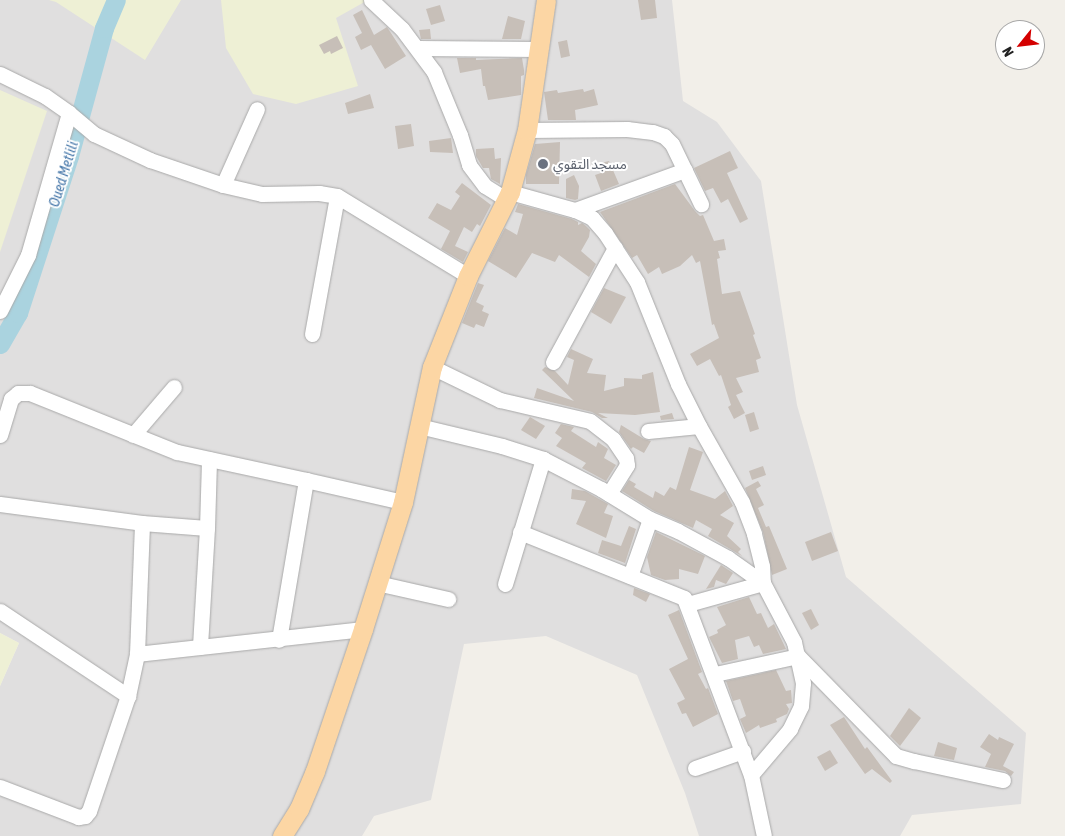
<!DOCTYPE html>
<html>
<head>
<meta charset="utf-8">
<style>
	body { margin:0 }
	#map { position:relative; width:1065px; height:836px; overflow:hidden; background:#f2efe9; font-family:"Asap Condensed","Noto Sans Arabic",sans-serif }
	div>[style] { position:absolute }
	[style*='--x'] { left:calc(var(--x)*1px); top:calc(var(--y)*1px); width:calc(var(--w)*1px); rotate:calc(var(--a)*1deg) }
	.residential>* { inset:0; background:#e0dfdf }
	.farmland>* { inset:0; background:#eef0d5 }
	.river>* { height:19px; margin:-9.5px; padding:0 9.5px; transform-origin:9.5px; border-radius:9.5px; background:#aad3df }
	.building>* { inset:0; background:#c7bfb8 }
	.roads { filter:drop-shadow(0 0 1px #a9a9a9) drop-shadow(0 0 1px #a9a9a9) }
	.minor>* { height:15px; margin:-7.5px; padding:0 7.5px; transform-origin:7.5px; border-radius:7.5px; background:#fff }
	.major>* { height:19px; margin:-9.5px; padding:0 9.5px; transform-origin:9.5px; border-radius:9.5px; background:#fcd6a4 }
	.dots>* { width:14px; height:14px; translate:-50% -50%; box-sizing:border-box; border:2px solid #fff; border-radius:50% }
	span { translate:-50% -50%; white-space:nowrap; text-align:center; line-height:1.15; -webkit-text-stroke:4px #fff; paint-order:stroke }
	.worship-label { font-size:14px; color:#5b616d }
	.left { translate:0 -50%; text-align:left }
	.water-label { font-size:15px; color:#4a7aab; font-style:italic }
	.north { position:absolute; left:995px; top:20px; width:50px; height:50px; box-sizing:border-box; background:#fff; border:1px solid #a7a7a7; border-radius:50%; rotate:241deg; font-size:14px; font-weight:700; line-height:20px; text-align:center; color:#222 }
	.north::after { content:''; display:block; margin:auto; width:18px; height:22px; background:#d40000; clip-path:polygon(50% 0,100% 100%,50% 72%,0 100%) }
</style>
</head>
<body>
<div id="map">
	<div class="residential">
		<i style="clip-path:polygon(0 0,672px 0,683px 101px,717px 122px,761px 181px,797px 405px,846px 577px,1026px 733px,1021px 804px,912px 815px,900px 836px,699px 836px,685px 793px,637px 675px,546px 636px,464px 644px,431px 800px,374px 816px,362px 836px,0 836px,0 686px,19px 643px,0 633px)"></i>
	</div>
	<div class="farmland">
		<i style="clip-path:polygon(49px 0,181px 0,145px 60px,56px 2px)"></i>
		<i style="clip-path:polygon(221px 0,368px 0,336px 18px,358px 86px,296px 104px,253px 94px,226px 48px)"></i>
		<i style="clip-path:polygon(0 90px,47px 111px,0 252px)"></i>
		<i style="clip-path:polygon(0 633px,19px 643px,0 686px)"></i>
	</div>
	<div class="river">
		<i style="--x:0;--y:344;--w:36;--a:-60"></i>
		<i style="--x:18;--y:313;--w:165;--a:-72"></i>
		<i style="--x:69;--y:156;--w:133;--a:-74.7"></i>
		<i style="--x:104;--y:28;--w:30;--a:-67"></i>
	</div>
	<div class="building">
		<i style="clip-path:polygon(638px 0,655px 0,657px 18px,641px 20px)"></i>
		<i style="clip-path:polygon(440px 5px,445px 21px,431px 25px,426px 9px)"></i>
		<i style="clip-path:polygon(362px 10px,374px 35px,387px 27px,406px 56px,385px 69px,371px 45px,361px 50px,355px 37px,362px 33px,353px 15px)"></i>
		<i style="clip-path:polygon(508px 16px,525px 21px,521px 39px,502px 39px)"></i>
		<i style="clip-path:polygon(430px 29px,431px 39px,421px 39px,419px 30px)"></i>
		<i style="clip-path:polygon(337px 36px,343px 48px,331px 54px,330px 51px,324px 54px,319px 45px)"></i>
		<i style="clip-path:polygon(567px 40px,570px 56px,561px 58px,558px 42px)"></i>
		<i style="clip-path:polygon(457px 58px,476px 58px,476px 60px,522px 58px,524px 70px,524px 75px,521px 76px,521px 95px,488px 100px,485px 86px,483px 86px,481px 69px,460px 73px)"></i>
		<i style="clip-path:polygon(583px 89px,584px 92px,594px 89px,598px 105px,575px 110px,576px 120px,548px 120px,544px 92px,557px 90px,558px 93px)"></i>
		<i style="clip-path:polygon(370px 94px,374px 108px,348px 114px,345px 103px)"></i>
		<i style="clip-path:polygon(411px 124px,414px 146px,398px 149px,395px 126px)"></i>
		<i style="clip-path:polygon(451px 138px,453px 153px,430px 152px,429px 141px)"></i>
		<i style="clip-path:polygon(560px 142px,559px 184px,526px 184px,526px 175px,535px 144px)"></i>
		<i style="clip-path:polygon(494px 148px,495px 159px,501px 158px,500px 184px,491px 179px,489px 168px,483px 168px,476px 156px,476px 149px)"></i>
		<i style="clip-path:polygon(730px 151px,738px 168px,727px 173px,748px 219px,740px 223px,728px 199px,721px 203px,713px 188px,705px 191px,694px 168px)"></i>
		<i style="clip-path:polygon(609px 161px,619px 184px,601px 191px,595px 175px,604px 172px,601px 163px)"></i>
		<i style="clip-path:polygon(574px 175px,579px 186px,578px 199px,575px 200px,566px 198px,566px 179px)"></i>
		<i style="clip-path:polygon(462px 183px,491px 205px,480px 226px,477px 224px,472px 232px,464px 227px,455px 246px,468px 252px,463px 262px,441px 249px,450px 231px,428px 218px,437px 203px,451px 210px,460px 196px,455px 192px)"></i>
		<i style="clip-path:polygon(675px 184px,695px 211px,700px 216px,703px 215px,714px 241px,724px 239px,726px 250px,718px 251px,720px 258px,717px 259px,722px 294px,740px 291px,755px 334px,753px 335px,761px 358px,756px 360px,759px 372px,736px 378px,743px 392px,736px 395px,745px 413px,734px 419px,728px 407px,731px 405px,721px 375px,719px 376px,710px 359px,697px 366px,690px 354px,719px 338px,714px 324px,712px 325px,700px 261px,696px 263px,692px 255px,680px 266px,662px 274px,659px 267px,648px 274px,637px 255px,632px 258px,600px 212px)"></i>
		<i style="clip-path:polygon(518px 204px,572px 219px,578px 222px,578px 225px,582px 223px,586px 226px,590px 230px,589px 237px,581px 251px,596px 264px,589px 277px,559px 255px,555px 262px,532px 253px,516px 278px,488px 261px,505px 228px,517px 235px,523px 214px,515px 212px)"></i>
		<i style="clip-path:polygon(478px 283px,484px 285px,476px 302px,484px 306px,482px 311px,489px 314px,484px 327px,476px 324px,474px 328px,462px 323px)"></i>
		<i style="clip-path:polygon(604px 288px,626px 297px,611px 324px,591px 312px)"></i>
		<i style="clip-path:polygon(571px 349px,593px 359px,587px 373px,606px 375px,604px 391px,624px 386px,624px 378px,642px 379px,642px 375px,653px 372px,660px 412px,635px 415px,598px 413px,608px 418px,602px 418px,592px 412px,534px 398px,537px 388px,574px 401px,542px 370px,545px 367px,555px 371px,568px 385px,574px 360px,567px 357px)"></i>
		<i style="clip-path:polygon(754px 412px,759px 429px,750px 432px,745px 415px)"></i>
		<i style="clip-path:polygon(672px 413px,674px 419px,661px 420px,660px 416px)"></i>
		<i style="clip-path:polygon(530px 417px,545px 426px,536px 439px,521px 430px)"></i>
		<i style="clip-path:polygon(561px 424px,574px 427px,571px 431px,596px 447px,598px 442px,608px 449px,604px 458px,616px 465px,606px 481px,582px 468px,586px 463px,556px 446px,562px 438px,555px 433px)"></i>
		<i style="clip-path:polygon(621px 425px,644px 439px,651px 441px,644px 453px,633px 447px,631px 449px,619px 432px)"></i>
		<i style="clip-path:polygon(689px 447px,703px 452px,690px 490px,715px 499px,725px 491px,733px 506px,720px 515px,734px 523px,727px 536px,741px 549px,738px 552px,742px 556px,708px 536px,712px 529px,696px 520px,693px 528px,654px 511px,622px 491px,629px 480px,636px 484px,634px 487px,653px 498px,655px 491px,664px 496px,670px 487px,676px 490px)"></i>
		<i style="clip-path:polygon(763px 466px,766px 475px,752px 480px,749px 471px)"></i>
		<i style="clip-path:polygon(758px 481px,761px 486px,756px 489px,764px 505px,758px 508px,766px 527px,769px 526px,787px 569px,772px 575px,763px 532px,745px 488px)"></i>
		<i style="clip-path:polygon(572px 489px,585px 491px,608px 504px,604px 513px,613px 516px,606px 538px,576px 524px,586px 501px,571px 499px)"></i>
		<i style="clip-path:polygon(629px 526px,636px 529px,625px 563px,598px 553px,602px 540px,621px 546px)"></i>
		<i style="clip-path:polygon(656px 532px,705px 556px,698px 574px,679px 569px,679px 579px,665px 580px,651px 575px,647px 557px)"></i>
		<i style="clip-path:polygon(831px 532px,838px 551px,812px 561px,805px 542px)"></i>
		<i style="clip-path:polygon(721px 565px,733px 573px,726px 584px,716px 580px,714px 587px,706px 589px)"></i>
		<i style="clip-path:polygon(634px 588px,650px 594px,646px 602px,633px 595px)"></i>
		<i style="clip-path:polygon(749px 597px,757px 614px,761px 613px,768px 628px,774px 624px,786px 649px,763px 654px,759px 645px,754px 647px,749px 636px,735px 640px,738px 659px,722px 663px,709px 637px,718px 633px,717px 630px,726px 625px,717px 607px)"></i>
		<i style="clip-path:polygon(811px 609px,819px 625px,811px 630px,802px 613px)"></i>
		<i style="clip-path:polygon(679px 610px,702px 672px,698px 674px,706px 689px,708px 688px,718px 714px,693px 727px,686px 713px,682px 714px,677px 703px,685px 699px,669px 669px,688px 659px,668px 615px)"></i>
		<i style="clip-path:polygon(776px 670px,786px 691px,791px 690px,792px 703px,786px 704px,789px 709px,787px 714px,776px 719px,777px 722px,760px 728px,759px 725px,746px 733px,740px 719px,746px 716px,740px 699px,733px 701px,726px 681px)"></i>
		<i style="clip-path:polygon(909px 708px,921px 718px,900px 746px,890px 736px)"></i>
		<i style="clip-path:polygon(844px 717px,865px 749px,867px 747px,892px 781px,890px 783px,872px 769px,865px 774px,830px 725px)"></i>
		<i style="clip-path:polygon(989px 734px,998px 740px,999px 737px,1014px 744px,1003px 766px,1014px 772px,1011px 776px,1005px 771px,985px 767px,991px 754px,980px 747px)"></i>
		<i style="clip-path:polygon(938px 742px,957px 748px,954px 760px,934px 756px)"></i>
		<i style="clip-path:polygon(830px 750px,838px 763px,825px 771px,817px 757px)"></i>
	</div>
	<div class="roads">
		<div class="minor">
			<i style="--x:371;--y:0;--w:42;--a:43.1"></i>
			<i style="--x:402;--y:29;--w:54;--a:53.3"></i>
			<i style="--x:434;--y:72;--w:68;--a:67.6"></i>
			<i style="--x:460;--y:135;--w:31;--a:73"></i>
			<i style="--x:469;--y:165;--w:26;--a:53"></i>
			<i style="--x:485;--y:186;--w:25;--a:32"></i>
			<i style="--x:418;--y:48;--w:120;--a:0.5"></i>
			<i style="--x:0;--y:74;--w:50;--a:26.1"></i>
			<i style="--x:45;--y:96;--w:29;--a:35"></i>
			<i style="--x:69;--y:113;--w:33;--a:40"></i>
			<i style="--x:94;--y:134;--w:62;--a:24.9"></i>
			<i style="--x:150;--y:160;--w:77;--a:18.9"></i>
			<i style="--x:223;--y:185;--w:40;--a:13"></i>
			<i style="--x:262;--y:194;--w:57;--a:-1"></i>
			<i style="--x:319;--y:193;--w:18;--a:9"></i>
			<i style="--x:337;--y:196;--w:153;--a:31.4"></i>
			<i style="--x:527;--y:130;--w:100;--a:-0.6"></i>
			<i style="--x:627;--y:129;--w:26;--a:7"></i>
			<i style="--x:653;--y:132;--w:12;--a:20"></i>
			<i style="--x:664;--y:136;--w:11;--a:45"></i>
			<i style="--x:672;--y:144;--w:67;--a:64.2"></i>
			<i style="--x:223;--y:185;--w:83;--a:-65.9"></i>
			<i style="--x:510;--y:192;--w:67;--a:15.5"></i>
			<i style="--x:575;--y:210;--w:19;--a:25"></i>
			<i style="--x:592;--y:218;--w:20;--a:49"></i>
			<i style="--x:605;--y:233;--w:59;--a:56.9"></i>
			<i style="--x:637;--y:282;--w:110;--a:68.1"></i>
			<i style="--x:678;--y:384;--w:47;--a:63.4"></i>
			<i style="--x:699;--y:426;--w:87;--a:60.5"></i>
			<i style="--x:742;--y:502;--w:34;--a:69"></i>
			<i style="--x:754;--y:534;--w:33;--a:76"></i>
			<i style="--x:762;--y:566;--w:17;--a:87"></i>
			<i style="--x:763;--y:583;--w:78;--a:164.4"></i>
			<i style="--x:575;--y:210;--w:117;--a:-20"></i>
			<i style="--x:0;--y:311;--w:63;--a:-63.4"></i>
			<i style="--x:28;--y:255;--w:148;--a:-73.9"></i>
			<i style="--x:312;--y:334;--w:140;--a:-79.7"></i>
			<i style="--x:553;--y:362;--w:130;--a:-61.5"></i>
			<i style="--x:432;--y:367;--w:76;--a:25.9"></i>
			<i style="--x:500;--y:400;--w:92;--a:13.1"></i>
			<i style="--x:590;--y:421;--w:29;--a:38"></i>
			<i style="--x:613;--y:439;--w:23;--a:56"></i>
			<i style="--x:626;--y:458;--w:7;--a:82"></i>
			<i style="--x:627;--y:465;--w:34;--a:122"></i>
			<i style="--x:419;--y:426;--w:85;--a:13.5"></i>
			<i style="--x:502;--y:446;--w:43;--a:17.6"></i>
			<i style="--x:543;--y:459;--w:65;--a:27.3"></i>
			<i style="--x:601;--y:489;--w:57;--a:31.5"></i>
			<i style="--x:650;--y:519;--w:30;--a:23"></i>
			<i style="--x:678;--y:531;--w:57;--a:28.4"></i>
			<i style="--x:728;--y:558;--w:43;--a:35.5"></i>
			<i style="--x:763;--y:583;--w:67;--a:62.3"></i>
			<i style="--x:794;--y:642;--w:42;--a:77.6"></i>
			<i style="--x:803;--y:683;--w:23;--a:95"></i>
			<i style="--x:801;--y:706;--w:25;--a:116"></i>
			<i style="--x:790;--y:729;--w:60;--a:130.3"></i>
			<i style="--x:648;--y:431;--w:51;--a:-5.6"></i>
			<i style="--x:0;--y:435;--w:38;--a:-73"></i>
			<i style="--x:11;--y:399;--w:9;--a:-41"></i>
			<i style="--x:18;--y:393;--w:12;--a:0"></i>
			<i style="--x:30;--y:393;--w:158;--a:21.9"></i>
			<i style="--x:177;--y:452;--w:132;--a:12.2"></i>
			<i style="--x:306;--y:480;--w:162;--a:99.6"></i>
			<i style="--x:133;--y:435;--w:63;--a:-49.5"></i>
			<i style="--x:306;--y:480;--w:99;--a:12.8"></i>
			<i style="--x:0;--y:504;--w:143;--a:7.6"></i>
			<i style="--x:142;--y:523;--w:65;--a:4.4"></i>
			<i style="--x:207;--y:528;--w:119;--a:93.4"></i>
			<i style="--x:207;--y:528;--w:69;--a:-88.3"></i>
			<i style="--x:520;--y:532;--w:177;--a:21.9"></i>
			<i style="--x:684;--y:598;--w:189;--a:69.3"></i>
			<i style="--x:751;--y:775;--w:62;--a:78"></i>
			<i style="--x:630;--y:576;--w:60;--a:-70.7"></i>
			<i style="--x:377;--y:583;--w:73;--a:12.7"></i>
			<i style="--x:505;--y:584;--w:131;--a:-73.1"></i>
			<i style="--x:0;--y:611;--w:154;--a:33.6"></i>
			<i style="--x:137;--y:654;--w:131;--a:-87.8"></i>
			<i style="--x:715;--y:674;--w:85;--a:-12.2"></i>
			<i style="--x:798;--y:656;--w:140;--a:45.6"></i>
			<i style="--x:896;--y:756;--w:19;--a:16"></i>
			<i style="--x:914;--y:761;--w:91;--a:12.1"></i>
			<i style="--x:695;--y:768;--w:51;--a:-19.5"></i>
			<i style="--x:0;--y:787;--w:84;--a:21"></i>
			<i style="--x:78;--y:817;--w:7;--a:-8"></i>
			<i style="--x:85;--y:816;--w:6;--a:-51"></i>
			<i style="--x:89;--y:811;--w:121;--a:-71.3"></i>
			<i style="--x:128;--y:696;--w:43;--a:-77.9"></i>
			<i style="--x:137;--y:654;--w:227;--a:-6.3"></i>
		</div>
		<div class="major">
			<i style="--x:282;--y:836;--w:32;--a:-58"></i>
			<i style="--x:299;--y:809;--w:41;--a:-67.2"></i>
			<i style="--x:315;--y:771;--w:150;--a:-71.3"></i>
			<i style="--x:363;--y:629;--w:133;--a:-72.5"></i>
			<i style="--x:403;--y:502;--w:138;--a:-77.9"></i>
			<i style="--x:432;--y:367;--w:98;--a:-68.4"></i>
			<i style="--x:468;--y:276;--w:94;--a:-63.4"></i>
			<i style="--x:510;--y:192;--w:64;--a:-74.7"></i>
			<i style="--x:527;--y:130;--w:131;--a:-81.7"></i>
		</div>
	</div>
	<div class="dots">
		<i style="left:543px;top:164px;background:#6b7280"></i>
	</div>
	<div class="worship-label">
		<span class="left" style="left:553px;top:164px">مسجد التقوي</span>
	</div>
	<div class="water-label">
		<span style="left:63px;top:174px;rotate:-73deg">Oued Metlili</span>
	</div>
	<div class="north">N</div>
</div>
</body>
</html>
